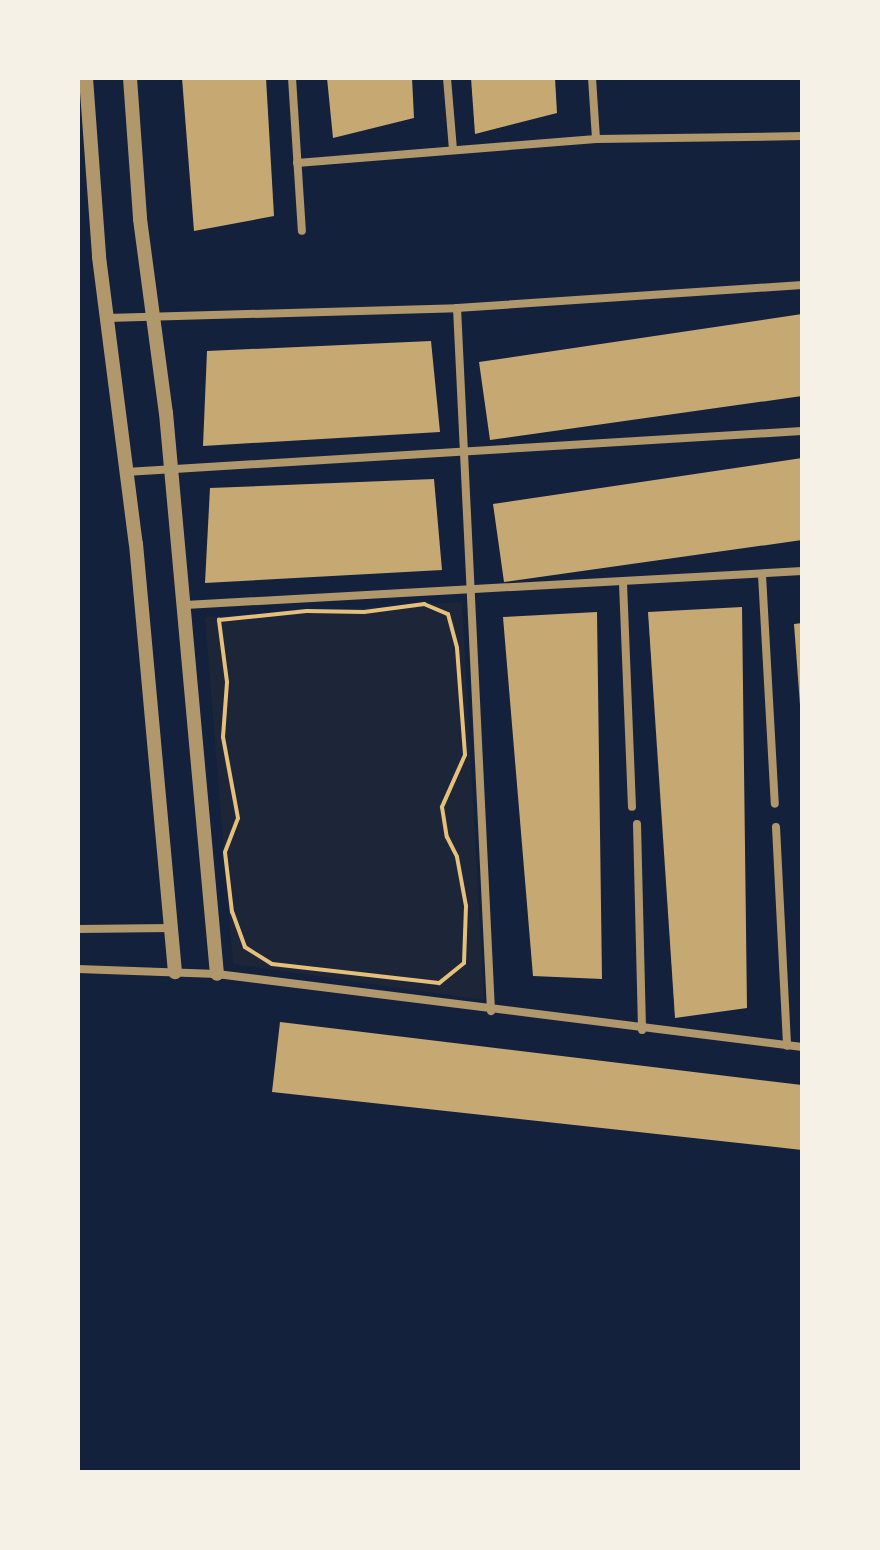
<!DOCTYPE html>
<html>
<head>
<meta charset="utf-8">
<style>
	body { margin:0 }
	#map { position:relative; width:880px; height:1550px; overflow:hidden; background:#14213d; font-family:"Noto Sans",sans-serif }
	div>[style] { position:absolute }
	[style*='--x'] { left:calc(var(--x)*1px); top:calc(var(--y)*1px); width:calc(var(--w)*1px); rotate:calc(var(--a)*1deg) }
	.green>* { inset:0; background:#1d2539 }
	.building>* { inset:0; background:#c6a872 }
	.path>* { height:4px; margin:-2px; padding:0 2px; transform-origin:2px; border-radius:2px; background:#e5c07b }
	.minor>* { height:8px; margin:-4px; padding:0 4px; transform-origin:4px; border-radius:4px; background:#b1986c }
	.tertiary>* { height:14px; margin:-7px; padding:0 7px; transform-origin:7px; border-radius:7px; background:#b1986c }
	span { translate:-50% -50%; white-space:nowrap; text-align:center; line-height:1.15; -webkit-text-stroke:6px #f6f1e7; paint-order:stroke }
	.frame { position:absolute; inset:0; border:80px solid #f6f1e7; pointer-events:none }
</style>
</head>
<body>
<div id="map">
	<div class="green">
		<i style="clip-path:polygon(462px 602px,484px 1000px,233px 964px,205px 617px)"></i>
	</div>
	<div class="building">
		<i style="clip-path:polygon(182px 78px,266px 78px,274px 216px,194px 231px)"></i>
		<i style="clip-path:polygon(327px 78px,412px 78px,414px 118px,333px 138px)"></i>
		<i style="clip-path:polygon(471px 78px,555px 78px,557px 113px,475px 134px)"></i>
		<i style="clip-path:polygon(802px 314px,802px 396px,490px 440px,479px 362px)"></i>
		<i style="clip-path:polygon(431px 341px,440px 432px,203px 446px,207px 351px)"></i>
		<i style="clip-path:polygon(802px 458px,802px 540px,504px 582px,493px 504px)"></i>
		<i style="clip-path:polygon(434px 479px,442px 570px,205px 583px,210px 488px)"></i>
		<i style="clip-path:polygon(742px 607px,747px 1008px,675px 1018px,648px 612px)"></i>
		<i style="clip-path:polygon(597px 612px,602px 979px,533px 976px,503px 617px)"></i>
		<i style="clip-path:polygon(802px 623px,802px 705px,800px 705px,794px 624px)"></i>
		<i style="clip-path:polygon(280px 1022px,802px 1085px,802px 1150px,272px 1092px)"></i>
	</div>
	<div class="path">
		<i style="--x:424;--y:604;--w:26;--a:23"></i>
		<i style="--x:448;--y:614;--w:35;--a:75"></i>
		<i style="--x:457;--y:648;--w:107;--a:85.7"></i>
		<i style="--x:465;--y:755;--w:57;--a:113.9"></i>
		<i style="--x:442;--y:807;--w:30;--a:81"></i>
		<i style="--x:447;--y:837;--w:22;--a:63"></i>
		<i style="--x:457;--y:857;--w:50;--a:79.6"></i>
		<i style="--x:466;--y:906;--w:57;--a:92"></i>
		<i style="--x:464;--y:963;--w:32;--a:141"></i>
		<i style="--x:439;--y:983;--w:168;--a:-173.5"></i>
		<i style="--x:272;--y:964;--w:32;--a:-148"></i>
		<i style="--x:245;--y:947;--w:37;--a:-110"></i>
		<i style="--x:232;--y:912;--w:60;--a:-96.7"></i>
		<i style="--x:225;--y:852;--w:36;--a:-69"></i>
		<i style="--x:238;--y:818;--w:82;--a:-100.5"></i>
		<i style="--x:223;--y:737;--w:55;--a:-85.8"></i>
		<i style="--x:227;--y:682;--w:63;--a:-97.4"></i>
		<i style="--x:219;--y:620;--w:88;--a:-5.8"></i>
		<i style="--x:307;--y:611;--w:57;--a:1"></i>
		<i style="--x:364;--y:612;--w:61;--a:-7.6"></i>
	</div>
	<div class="minor">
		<i style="--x:292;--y:78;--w:153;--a:86.3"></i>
		<i style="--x:447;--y:78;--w:72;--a:85.2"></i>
		<i style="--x:592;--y:78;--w:61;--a:86.2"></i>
		<i style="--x:297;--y:163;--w:300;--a:-4.6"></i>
		<i style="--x:596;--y:139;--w:206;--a:-0.8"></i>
		<i style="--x:457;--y:308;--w:704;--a:87.23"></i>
		<i style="--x:107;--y:318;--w:350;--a:-1.6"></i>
		<i style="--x:457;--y:308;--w:346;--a:-3.8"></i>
		<i style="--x:126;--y:472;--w:677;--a:-3.47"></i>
		<i style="--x:762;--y:575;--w:229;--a:86.8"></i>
		<i style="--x:623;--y:583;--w:224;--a:87.7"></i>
		<i style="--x:185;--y:605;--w:618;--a:-3.15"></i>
		<i style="--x:637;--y:824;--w:206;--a:88.6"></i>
		<i style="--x:776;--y:827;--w:219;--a:87.1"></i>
		<i style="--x:78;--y:929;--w:92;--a:-0.6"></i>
		<i style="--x:78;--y:969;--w:139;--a:2.1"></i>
		<i style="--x:217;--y:974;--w:590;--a:7.11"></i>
	</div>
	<div class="tertiary">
		<i style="--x:86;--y:78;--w:179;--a:85.8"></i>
		<i style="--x:99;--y:257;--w:289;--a:82.7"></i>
		<i style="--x:136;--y:544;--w:430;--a:84.8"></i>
		<i style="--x:130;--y:78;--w:141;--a:85.9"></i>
		<i style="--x:140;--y:219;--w:196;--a:82.4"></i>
		<i style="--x:166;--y:413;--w:563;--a:84.81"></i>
	</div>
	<div class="frame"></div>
</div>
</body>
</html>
